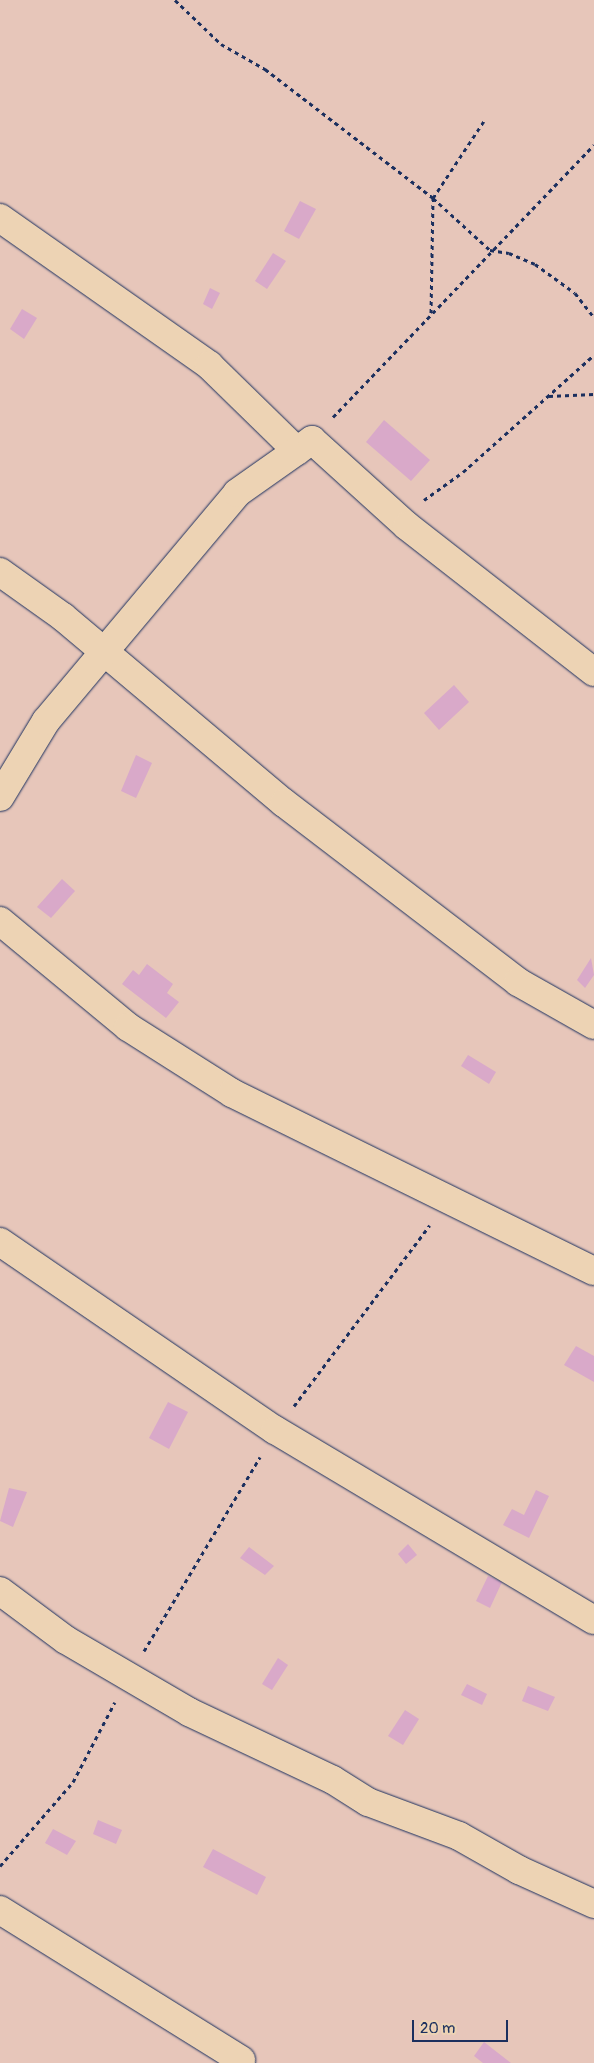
<!DOCTYPE html>
<html>
<head>
<meta charset="utf-8">
<style>
	body { margin:0 }
	#map { position:relative; width:594px; height:2063px; overflow:hidden; background:#e7c6ba; font-family:Pangolin,sans-serif }
	div>[style] { position:absolute }
	[style*='--x'] { left:calc(var(--x)*1px); top:calc(var(--y)*1px); width:calc(var(--w)*1px); rotate:calc(var(--a)*1deg) }
	.building>* { inset:0; background:#d9a9c9 }
	.path>* { height:3px; margin-top:-1.5px; transform-origin:0; background:repeating-linear-gradient(90deg,#1b2f5e 0 4px,transparent 0 8px) }
	.roads { filter:drop-shadow(0 0 1px #1b2f5e) drop-shadow(0 0 1px #1b2f5e) }
	.minor>* { height:28px; margin:-14px; padding:0 14px; transform-origin:14px; border-radius:14px; background:#edd3b4 }
	span { translate:-50% -50%; white-space:nowrap; text-align:center; line-height:1.15; -webkit-text-stroke:4.5px #edd3b4; paint-order:stroke }
	.scale { position:absolute; left:412px; top:2020px; width:96px; height:22px; box-sizing:border-box; border:2px solid #1b2f5e; border-top:0; padding-left:6px; font-size:15px; line-height:18px; white-space:nowrap; color:#1b2f5e; -webkit-text-stroke:4px #edd3b4; paint-order:stroke }
</style>
</head>
<body>
<div id="map">
	<div class="building">
		<i style="clip-path:polygon(300px 201px,316px 209px,299px 239px,284px 231px)"></i>
		<i style="clip-path:polygon(273px 253px,286px 261px,267px 289px,255px 281px)"></i>
		<i style="clip-path:polygon(210px 288px,220px 293px,212px 309px,203px 304px)"></i>
		<i style="clip-path:polygon(22px 309px,37px 318px,24px 339px,10px 329px)"></i>
		<i style="clip-path:polygon(384px 420px,430px 460px,411px 481px,366px 442px)"></i>
		<i style="clip-path:polygon(454px 685px,469px 702px,439px 730px,424px 713px)"></i>
		<i style="clip-path:polygon(136px 755px,152px 763px,136px 798px,121px 791px)"></i>
		<i style="clip-path:polygon(62px 879px,75px 891px,51px 918px,37px 907px)"></i>
		<i style="clip-path:polygon(591px 958px,594px 975px,585px 988px,577px 980px)"></i>
		<i style="clip-path:polygon(147px 964px,173px 984px,167px 993px,179px 1002px,166px 1018px,122px 984px,133px 970px,139px 975px)"></i>
		<i style="clip-path:polygon(468px 1055px,496px 1072px,489px 1084px,461px 1066px)"></i>
		<i style="clip-path:polygon(576px 1346px,594px 1356px,594px 1382px,564px 1365px)"></i>
		<i style="clip-path:polygon(168px 1402px,188px 1412px,169px 1449px,149px 1438px)"></i>
		<i style="clip-path:polygon(9px 1488px,27px 1492px,13px 1527px,0 1521px)"></i>
		<i style="clip-path:polygon(536px 1490px,549px 1496px,529px 1538px,503px 1525px,512px 1509px,524px 1515px)"></i>
		<i style="clip-path:polygon(408px 1544px,417px 1555px,406px 1564px,398px 1554px)"></i>
		<i style="clip-path:polygon(249px 1547px,274px 1566px,265px 1575px,240px 1558px)"></i>
		<i style="clip-path:polygon(488px 1576px,502px 1582px,490px 1608px,476px 1601px)"></i>
		<i style="clip-path:polygon(278px 1658px,288px 1665px,272px 1690px,262px 1684px)"></i>
		<i style="clip-path:polygon(467px 1684px,487px 1694px,482px 1705px,461px 1695px)"></i>
		<i style="clip-path:polygon(528px 1686px,555px 1697px,548px 1711px,522px 1701px)"></i>
		<i style="clip-path:polygon(405px 1710px,419px 1719px,403px 1745px,388px 1736px)"></i>
		<i style="clip-path:polygon(98px 1820px,122px 1830px,116px 1844px,93px 1834px)"></i>
		<i style="clip-path:polygon(53px 1829px,76px 1841px,67px 1855px,45px 1843px)"></i>
		<i style="clip-path:polygon(213px 1849px,266px 1877px,257px 1895px,203px 1867px)"></i>
		<i style="clip-path:polygon(484px 2042px,511px 2063px,483px 2063px,474px 2056px)"></i>
	</div>
	<div class="path">
		<i style="--x:175;--y:0;--w:64;--a:43.7"></i>
		<i style="--x:221;--y:44;--w:51;--a:29.6"></i>
		<i style="--x:265;--y:69;--w:212;--a:37.5"></i>
		<i style="--x:433;--y:198;--w:77;--a:42.4"></i>
		<i style="--x:490;--y:250;--w:19;--a:9"></i>
		<i style="--x:509;--y:253;--w:28;--a:23"></i>
		<i style="--x:535;--y:264;--w:49;--a:35.9"></i>
		<i style="--x:575;--y:293;--w:31;--a:52"></i>
		<i style="--x:431;--y:313;--w:115;--a:-89"></i>
		<i style="--x:433;--y:198;--w:92;--a:-56.5"></i>
		<i style="--x:549;--y:396;--w:45;--a:-2.5"></i>
		<i style="--x:333;--y:417;--w:377;--a:-46.2"></i>
		<i style="--x:424;--y:500;--w:48;--a:-35.7"></i>
		<i style="--x:463;--y:472;--w:176;--a:-41.8"></i>
		<i style="--x:294;--y:1406;--w:226;--a:-53.1"></i>
		<i style="--x:144;--y:1651;--w:226;--a:-59.1"></i>
		<i style="--x:0;--y:1866;--w:111;--a:-49"></i>
		<i style="--x:73;--y:1782;--w:90;--a:-62.3"></i>
	</div>
	<div class="roads">
		<div class="minor">
			<i style="--x:0;--y:218;--w:256;--a:35.1"></i>
			<i style="--x:209;--y:365;--w:123;--a:44.3"></i>
			<i style="--x:0;--y:572;--w:77;--a:35.5"></i>
			<i style="--x:63;--y:617;--w:289;--a:40.1"></i>
			<i style="--x:284;--y:803;--w:295;--a:37.4"></i>
			<i style="--x:518;--y:982;--w:87;--a:29.5"></i>
			<i style="--x:0;--y:797;--w:89;--a:-58.8"></i>
			<i style="--x:46;--y:721;--w:297;--a:-50"></i>
			<i style="--x:237;--y:493;--w:92;--a:-35.2"></i>
			<i style="--x:312;--y:440;--w:128;--a:42.2"></i>
			<i style="--x:407;--y:526;--w:237;--a:38"></i>
			<i style="--x:0;--y:921;--w:166;--a:39.6"></i>
			<i style="--x:128;--y:1027;--w:123;--a:32.4"></i>
			<i style="--x:232;--y:1093;--w:403;--a:26.2"></i>
			<i style="--x:0;--y:1242;--w:333;--a:34.4"></i>
			<i style="--x:275;--y:1430;--w:371;--a:30.8"></i>
			<i style="--x:0;--y:1591;--w:82;--a:36.6"></i>
			<i style="--x:66;--y:1640;--w:143;--a:30.3"></i>
			<i style="--x:189;--y:1712;--w:159;--a:25.3"></i>
			<i style="--x:333;--y:1780;--w:41;--a:32.2"></i>
			<i style="--x:368;--y:1802;--w:97;--a:20.5"></i>
			<i style="--x:459;--y:1836;--w:69;--a:29.5"></i>
			<i style="--x:519;--y:1870;--w:82;--a:24.4"></i>
			<i style="--x:0;--y:1910;--w:284;--a:31.9"></i>
		</div>
	</div>
	<div class="scale">20 m</div>
</div>
</body>
</html>
